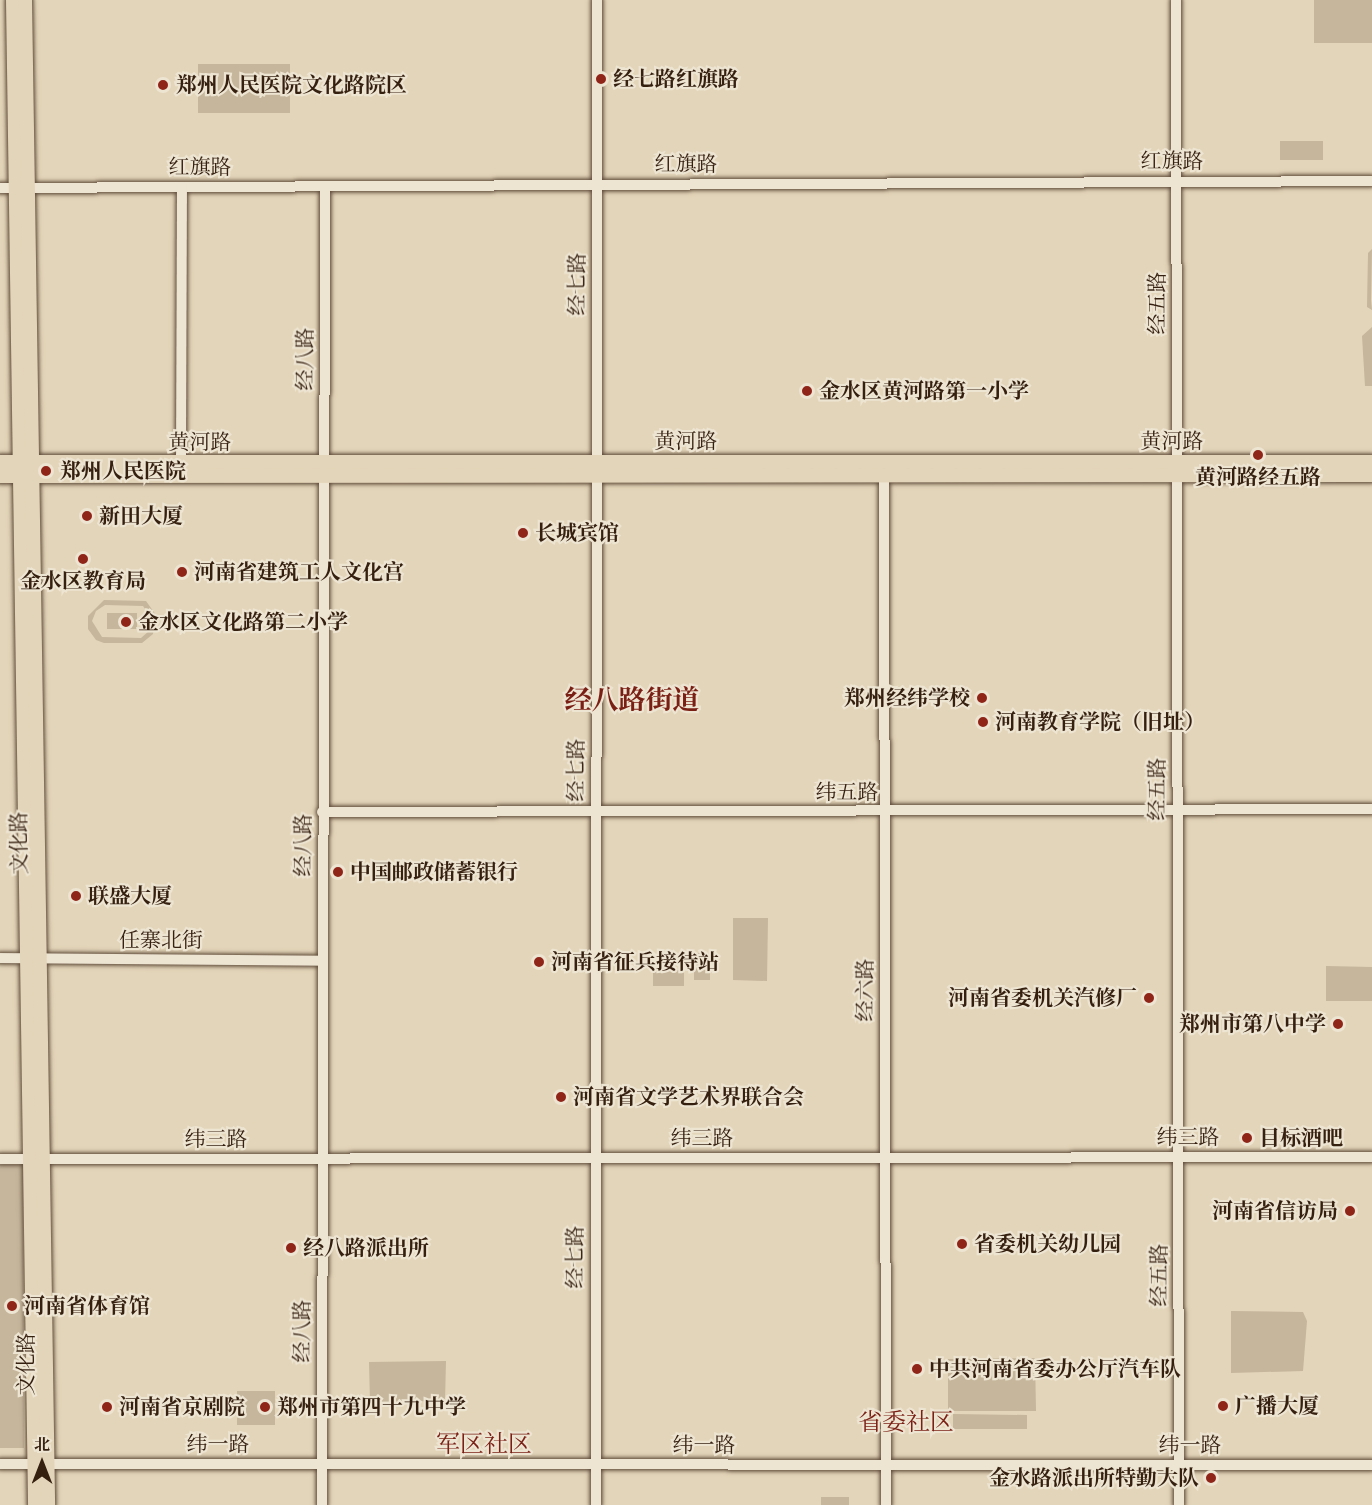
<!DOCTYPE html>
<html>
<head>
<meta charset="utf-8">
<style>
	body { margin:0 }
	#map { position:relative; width:1372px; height:1505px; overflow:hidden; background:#e3d5b9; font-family:"IM FELL Great Primer","Noto Serif SC",serif }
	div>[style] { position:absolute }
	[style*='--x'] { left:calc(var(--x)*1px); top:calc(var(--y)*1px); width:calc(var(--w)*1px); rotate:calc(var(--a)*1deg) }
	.green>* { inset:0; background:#c5b69c }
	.roads { filter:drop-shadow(0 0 2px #604c3a) drop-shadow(0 0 2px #604c3a) }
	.minor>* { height:10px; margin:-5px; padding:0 5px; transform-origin:5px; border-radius:5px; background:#ede4d2 }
	.major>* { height:14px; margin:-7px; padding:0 7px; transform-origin:7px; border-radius:7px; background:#e3d5b9 }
	.dots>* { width:16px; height:16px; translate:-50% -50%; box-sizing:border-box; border:3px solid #ede4d2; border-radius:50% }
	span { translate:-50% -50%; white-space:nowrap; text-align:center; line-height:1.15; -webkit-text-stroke:4.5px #ede4d2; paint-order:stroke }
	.poi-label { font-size:21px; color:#351f0f; font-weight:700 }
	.left { translate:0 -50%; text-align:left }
	.right { translate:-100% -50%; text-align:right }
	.street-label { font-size:21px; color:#351f0f }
	.quarter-label { font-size:24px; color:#7a1f14 }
	.district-label { font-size:27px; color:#7a1f14; font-weight:700 }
	.north { position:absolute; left:12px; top:1433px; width:60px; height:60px; -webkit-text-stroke:4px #ede4d2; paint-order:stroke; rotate:0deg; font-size:16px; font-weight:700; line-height:24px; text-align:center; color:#351f0f }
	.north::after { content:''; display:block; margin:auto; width:21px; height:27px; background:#351f0f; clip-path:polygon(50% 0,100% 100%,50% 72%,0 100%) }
</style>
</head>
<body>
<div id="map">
	<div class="green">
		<i style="clip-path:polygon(1314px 0,1372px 0,1372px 43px,1314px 43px)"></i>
		<i style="clip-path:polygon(198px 64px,290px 64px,290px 113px,198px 113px)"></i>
		<i style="clip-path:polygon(1280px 141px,1323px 141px,1323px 160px,1280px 160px)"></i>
		<i style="clip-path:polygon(1372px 249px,1371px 300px,1372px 310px,1367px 307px,1368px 253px)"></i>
		<i style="clip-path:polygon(1372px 327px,1372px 386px,1365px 386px,1362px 336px)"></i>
		<i style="clip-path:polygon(evenodd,104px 600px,146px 601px,156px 615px,153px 634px,142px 643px,104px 643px,96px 640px,88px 629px,88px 616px,104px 600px,105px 605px,143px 606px,151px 617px,149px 631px,141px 638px,102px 637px,92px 621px,96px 611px,105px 605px)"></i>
		<i style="clip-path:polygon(107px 613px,137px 613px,137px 629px,107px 629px)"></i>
		<i style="clip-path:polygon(733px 918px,768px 918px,767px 981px,733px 980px)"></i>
		<i style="clip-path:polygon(694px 953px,710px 953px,710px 980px,694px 980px)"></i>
		<i style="clip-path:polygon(1326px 966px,1372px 967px,1372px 1001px,1326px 1001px)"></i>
		<i style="clip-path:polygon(684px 970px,684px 986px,653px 986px,653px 970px)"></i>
		<i style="clip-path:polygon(0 1165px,23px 1165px,24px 1448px,0 1448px)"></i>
		<i style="clip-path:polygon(1231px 1311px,1303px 1312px,1307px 1321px,1303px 1371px,1231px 1373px)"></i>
		<i style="clip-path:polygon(1035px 1358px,1036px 1411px,948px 1411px,948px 1359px)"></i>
		<i style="clip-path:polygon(446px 1361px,445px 1401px,370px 1402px,369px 1362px)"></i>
		<i style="clip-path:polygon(237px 1391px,275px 1391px,275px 1425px,237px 1425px)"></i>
		<i style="clip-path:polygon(953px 1414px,1027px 1415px,1027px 1429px,953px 1429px)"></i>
		<i style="clip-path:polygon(821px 1497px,849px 1497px,849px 1505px,821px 1505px)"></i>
	</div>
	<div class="roads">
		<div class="minor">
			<i style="--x:1176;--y:0;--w:1505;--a:89.89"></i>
			<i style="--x:0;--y:188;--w:1372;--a:-0.29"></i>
			<i style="--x:181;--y:463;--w:276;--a:-89.8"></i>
			<i style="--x:884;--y:476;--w:1029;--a:89.89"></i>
			<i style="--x:322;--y:812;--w:1050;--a:-0.16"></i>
			<i style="--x:0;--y:958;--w:322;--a:0.5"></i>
			<i style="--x:0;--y:1159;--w:1372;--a:-0.08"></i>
			<i style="--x:0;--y:1464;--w:1372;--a:0.04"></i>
			<i style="--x:322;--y:1505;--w:1319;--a:-89.87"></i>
			<i style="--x:596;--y:1505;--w:1505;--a:-89.96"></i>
		</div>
		<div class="major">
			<i style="--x:13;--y:0;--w:1505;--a:89.16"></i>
			<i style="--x:25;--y:0;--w:1505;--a:89.12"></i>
			<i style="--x:0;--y:462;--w:1372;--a:0"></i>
			<i style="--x:0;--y:476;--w:1372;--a:-0.04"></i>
		</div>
	</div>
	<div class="dots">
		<i style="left:601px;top:79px;background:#8f2418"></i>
		<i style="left:163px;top:85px;background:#8f2418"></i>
		<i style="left:807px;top:391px;background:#8f2418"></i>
		<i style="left:1258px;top:455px;background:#8f2418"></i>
		<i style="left:46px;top:471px;background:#8f2418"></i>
		<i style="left:87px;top:516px;background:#8f2418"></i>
		<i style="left:523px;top:533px;background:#8f2418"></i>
		<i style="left:83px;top:559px;background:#8f2418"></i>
		<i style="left:182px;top:572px;background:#8f2418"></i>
		<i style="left:126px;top:622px;background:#8f2418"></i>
		<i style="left:982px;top:698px;background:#8f2418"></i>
		<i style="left:983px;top:722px;background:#8f2418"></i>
		<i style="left:338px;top:872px;background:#8f2418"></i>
		<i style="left:76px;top:896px;background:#8f2418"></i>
		<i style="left:539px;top:962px;background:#8f2418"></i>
		<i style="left:1149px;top:998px;background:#8f2418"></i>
		<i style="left:1338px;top:1024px;background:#8f2418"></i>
		<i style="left:561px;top:1097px;background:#8f2418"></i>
		<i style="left:1247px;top:1138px;background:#8f2418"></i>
		<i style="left:1350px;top:1211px;background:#8f2418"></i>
		<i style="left:962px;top:1244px;background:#8f2418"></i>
		<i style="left:291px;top:1248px;background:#8f2418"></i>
		<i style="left:12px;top:1306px;background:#8f2418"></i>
		<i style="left:917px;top:1369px;background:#8f2418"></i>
		<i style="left:1223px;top:1406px;background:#8f2418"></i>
		<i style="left:107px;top:1407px;background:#8f2418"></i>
		<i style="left:265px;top:1407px;background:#8f2418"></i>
		<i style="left:1211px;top:1478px;background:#8f2418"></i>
	</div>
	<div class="poi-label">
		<span class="left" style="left:613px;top:79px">经七路红旗路</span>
		<span class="left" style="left:176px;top:85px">郑州人民医院文化路院区</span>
		<span class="left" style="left:819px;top:391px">金水区黄河路第一小学</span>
		<span class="left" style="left:60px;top:471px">郑州人民医院</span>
		<span style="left:1258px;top:477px">黄河路经五路</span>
		<span class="left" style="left:99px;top:516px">新田大厦</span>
		<span class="left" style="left:535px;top:533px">长城宾馆</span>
		<span class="left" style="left:194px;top:572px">河南省建筑工人文化宫</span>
		<span style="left:83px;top:581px">金水区教育局</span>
		<span class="left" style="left:138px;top:622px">金水区文化路第二小学</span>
		<span class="right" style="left:970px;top:698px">郑州经纬学校</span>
		<span class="left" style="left:995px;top:722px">河南教育学院（旧址）</span>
		<span class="left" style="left:350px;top:872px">中国邮政储蓄银行</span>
		<span class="left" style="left:88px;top:896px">联盛大厦</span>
		<span class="left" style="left:551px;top:962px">河南省征兵接待站</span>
		<span class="right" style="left:1137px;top:998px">河南省委机关汽修厂</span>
		<span class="right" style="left:1326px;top:1024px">郑州市第八中学</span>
		<span class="left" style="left:573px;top:1097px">河南省文学艺术界联合会</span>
		<span class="left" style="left:1259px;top:1138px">目标酒吧</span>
		<span class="right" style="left:1338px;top:1211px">河南省信访局</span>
		<span class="left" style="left:974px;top:1244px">省委机关幼儿园</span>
		<span class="left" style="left:303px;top:1248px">经八路派出所</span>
		<span class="left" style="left:24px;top:1306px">河南省体育馆</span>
		<span class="left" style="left:929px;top:1369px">中共河南省委办公厅汽车队</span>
		<span class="left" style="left:1235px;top:1406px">广播大厦</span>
		<span class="left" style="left:119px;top:1407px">河南省京剧院</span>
		<span class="left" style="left:277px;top:1407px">郑州市第四十九中学</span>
		<span class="right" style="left:1199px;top:1478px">金水路派出所特勤大队</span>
	</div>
	<div class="street-label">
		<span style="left:1172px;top:161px">红旗路</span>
		<span style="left:686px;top:164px">红旗路</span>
		<span style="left:200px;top:167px">红旗路</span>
		<span style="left:577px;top:284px;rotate:-90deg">经七路</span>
		<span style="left:1157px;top:303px;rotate:-90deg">经五路</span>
		<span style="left:305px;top:359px;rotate:-90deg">经八路</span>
		<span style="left:686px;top:441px">黄河路</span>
		<span style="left:1172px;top:441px">黄河路</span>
		<span style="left:200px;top:442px">黄河路</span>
		<span style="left:576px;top:770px;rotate:-90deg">经七路</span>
		<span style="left:1157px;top:789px;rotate:-90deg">经五路</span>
		<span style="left:847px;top:792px">纬五路</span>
		<span style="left:19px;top:843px;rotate:-91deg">文化路</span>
		<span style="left:303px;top:845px;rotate:-90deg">经八路</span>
		<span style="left:161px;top:940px">任寨北街</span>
		<span style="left:865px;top:990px;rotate:-90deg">经六路</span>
		<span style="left:1188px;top:1137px">纬三路</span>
		<span style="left:702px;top:1138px">纬三路</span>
		<span style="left:216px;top:1139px">纬三路</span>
		<span style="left:575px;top:1257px;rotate:-90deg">经七路</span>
		<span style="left:1159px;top:1275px;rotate:-90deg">经五路</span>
		<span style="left:302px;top:1331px;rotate:-90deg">经八路</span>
		<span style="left:26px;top:1364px;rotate:-90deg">文化路</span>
		<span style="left:218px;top:1444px">纬一路</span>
		<span style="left:704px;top:1445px">纬一路</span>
		<span style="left:1190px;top:1445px">纬一路</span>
	</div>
	<div class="quarter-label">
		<span style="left:906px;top:1423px">省委社区</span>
		<span style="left:484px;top:1445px">军区社区</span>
	</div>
	<div class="district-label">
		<span style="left:632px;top:700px">经八路街道</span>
	</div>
	<div class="north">北</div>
</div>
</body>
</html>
